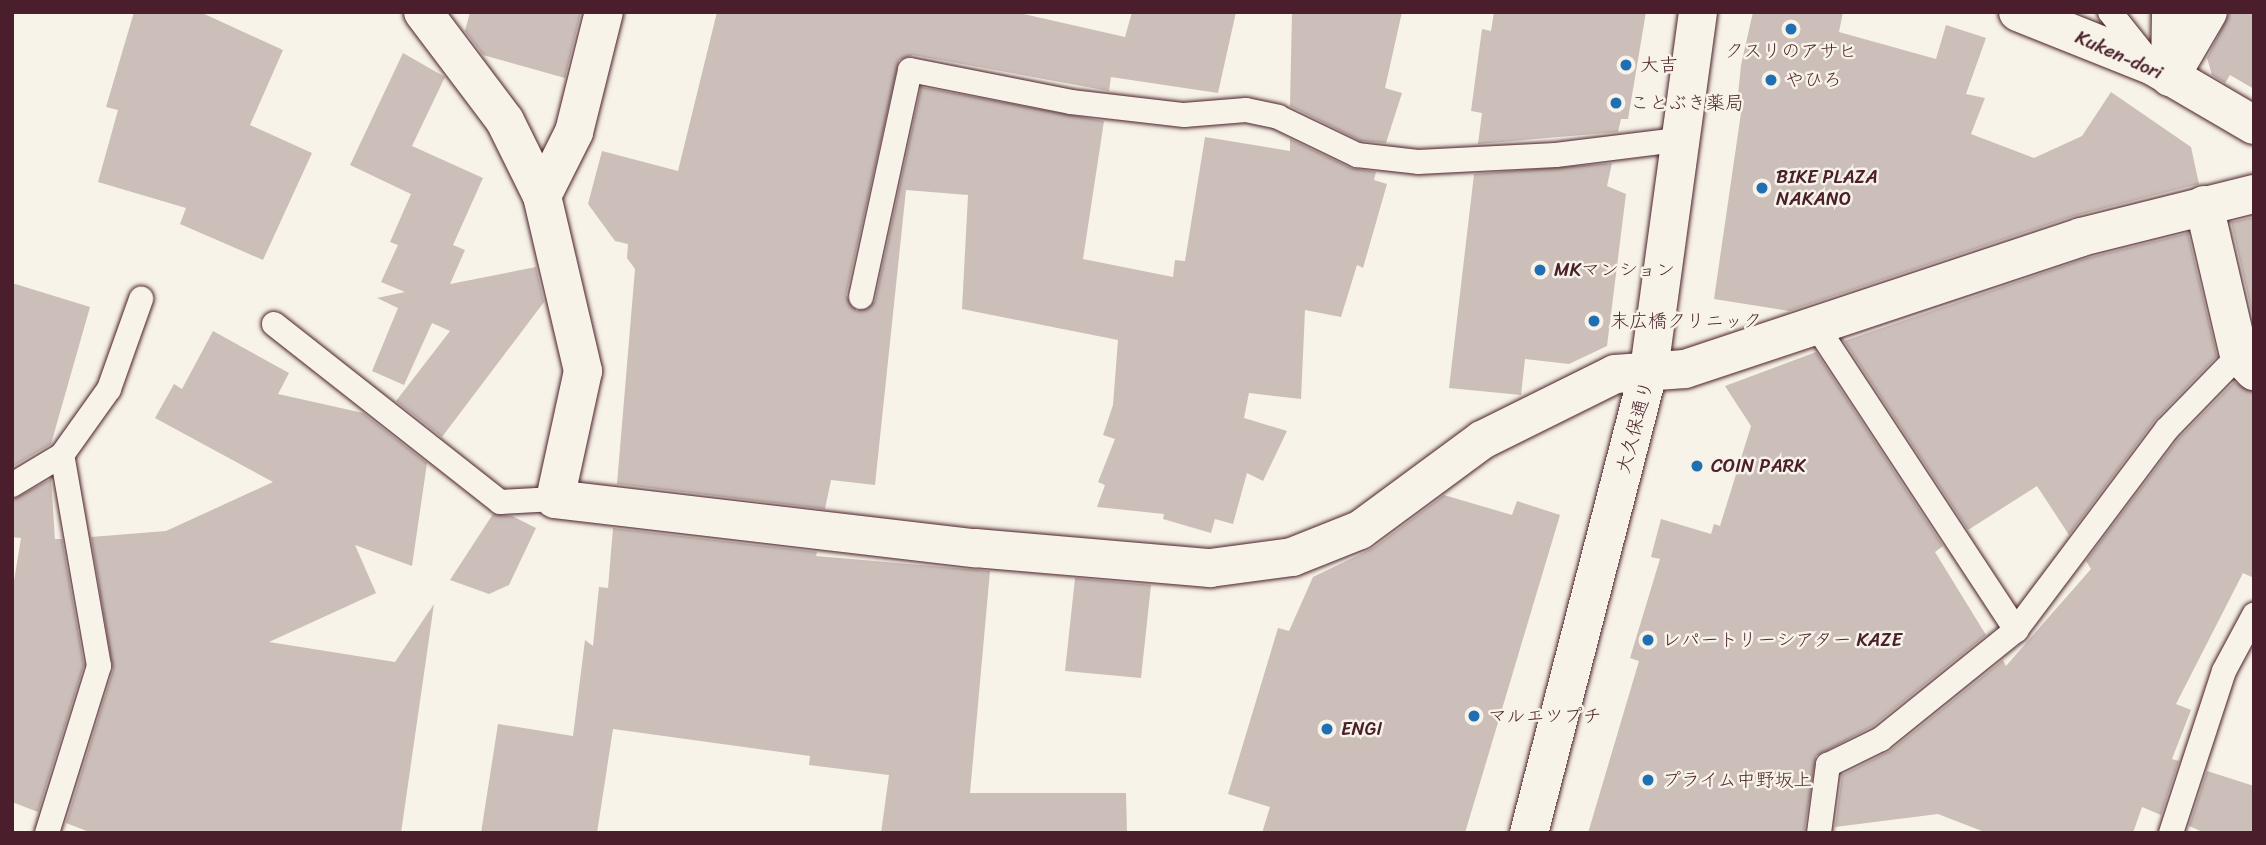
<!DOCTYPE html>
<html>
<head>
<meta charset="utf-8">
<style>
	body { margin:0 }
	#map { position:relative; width:2266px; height:845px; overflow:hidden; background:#f7f3e8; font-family:Sriracha,"Klee One",sans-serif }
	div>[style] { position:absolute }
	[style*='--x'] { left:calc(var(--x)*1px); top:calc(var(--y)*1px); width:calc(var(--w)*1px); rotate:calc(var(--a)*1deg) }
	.building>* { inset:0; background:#ccbfb9 }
	.roads { filter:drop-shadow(0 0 2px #4a1f2b) drop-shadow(0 0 2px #4a1f2b) }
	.lane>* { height:24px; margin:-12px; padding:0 12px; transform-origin:12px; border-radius:12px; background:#f7f3e8 }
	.street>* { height:38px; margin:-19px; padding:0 19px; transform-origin:19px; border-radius:19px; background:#f7f3e8 }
	.secondary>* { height:38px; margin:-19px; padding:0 19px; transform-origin:19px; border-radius:19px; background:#f7f3e8 }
	.dots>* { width:19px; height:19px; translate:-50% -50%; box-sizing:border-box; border:4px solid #f7f3e8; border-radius:50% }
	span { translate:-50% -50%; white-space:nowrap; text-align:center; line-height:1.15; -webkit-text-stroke:5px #f7f3e8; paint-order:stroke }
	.poi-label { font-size:19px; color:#4a1f2b }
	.left { translate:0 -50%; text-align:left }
	.street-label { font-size:19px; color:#4a1f2b }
	.frame { position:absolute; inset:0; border:14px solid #4a1f2b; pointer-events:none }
</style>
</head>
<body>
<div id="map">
	<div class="building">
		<i style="clip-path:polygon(134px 12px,200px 12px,283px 50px,250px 125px,312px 153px,263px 260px,180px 224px,186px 208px,98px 182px,118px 110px,106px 107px)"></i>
		<i style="clip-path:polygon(470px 12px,581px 12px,565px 78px,483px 55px,465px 31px)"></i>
		<i style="clip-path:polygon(717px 12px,1015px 12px,1125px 37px,1132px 12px,1236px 12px,1218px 93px,1111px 77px,1109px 91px,913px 55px,899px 60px,846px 295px,857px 311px,875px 301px,921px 87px,1104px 121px,1083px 259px,1173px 277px,1175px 260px,1185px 261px,1205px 137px,1290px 151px,1290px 139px,1351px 168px,1376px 172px,1374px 180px,1387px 184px,1363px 268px,1357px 265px,1341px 317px,1305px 310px,1301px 399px,1249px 393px,1244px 418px,1287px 431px,1263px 481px,1247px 473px,1233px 524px,1215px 519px,1211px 533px,1163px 519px,1164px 514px,1097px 507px,1105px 485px,1098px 482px,1115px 439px,1103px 435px,1113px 405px,1118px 340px,962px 309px,968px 195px,906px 190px,875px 485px,831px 480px,825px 509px,617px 484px,635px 269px,627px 258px,628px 244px,615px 241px,588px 204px,602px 151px,678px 171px)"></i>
		<i style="clip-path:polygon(1292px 12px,1402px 12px,1385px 88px,1402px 93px,1386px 143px,1361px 141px,1290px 106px)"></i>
		<i style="clip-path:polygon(1494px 12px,1646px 12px,1628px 119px,1621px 119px,1618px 132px,1478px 144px,1482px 113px,1471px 111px,1482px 29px,1491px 31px)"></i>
		<i style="clip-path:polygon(1753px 12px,1843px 12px,1839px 32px,1936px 59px,1946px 25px,1986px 38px,1966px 94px,1985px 98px,1971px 134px,2034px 158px,2082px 136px,2111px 92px,2191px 147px,2199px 184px,2074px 216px,1789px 311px,1714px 299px,1742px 106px,1737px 105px,1741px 65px)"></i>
		<i style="clip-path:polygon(2230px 12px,2254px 12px,2254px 89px,2230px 75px,2225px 83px,2212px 75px,2207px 58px)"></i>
		<i style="clip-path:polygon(403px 53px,445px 77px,412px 146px,483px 178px,453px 245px,465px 250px,450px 284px,536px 267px,544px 302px,442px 437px,396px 401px,450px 331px,432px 323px,404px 385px,372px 371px,398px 308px,377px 298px,405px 292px,381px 282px,398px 245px,390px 242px,411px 194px,350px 165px)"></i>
		<i style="clip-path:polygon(1612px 163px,1607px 186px,1626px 194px,1607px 346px,1569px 364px,1525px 359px,1521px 395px,1449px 388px,1474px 174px)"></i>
		<i style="clip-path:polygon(2254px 217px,2254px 322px,2231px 222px)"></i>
		<i style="clip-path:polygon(2188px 233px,2217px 356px,2155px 420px,2069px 535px,2037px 486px,1968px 530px,1844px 341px,2087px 258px)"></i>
		<i style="clip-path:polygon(12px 283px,90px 307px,51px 444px,12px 467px)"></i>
		<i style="clip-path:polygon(213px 331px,289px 373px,278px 394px,363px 413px,427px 463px,412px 566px,355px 545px,376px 593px,269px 642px,395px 662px,434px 604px,401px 833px,92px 833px,66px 823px,113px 670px,91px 537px,166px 531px,273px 482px,155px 418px,174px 384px,182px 389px)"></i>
		<i style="clip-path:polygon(1816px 352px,1943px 546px,1935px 552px,1986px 635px,1873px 726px,1816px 756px,1804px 833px,1588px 833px,1639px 661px,1630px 658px,1660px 559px,1651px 557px,1661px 519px,1711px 534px,1714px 524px,1720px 526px,1751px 426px,1725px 386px)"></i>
		<i style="clip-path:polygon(2234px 382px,2254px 392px,2254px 578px,2243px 573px,2176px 704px,2191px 710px,2172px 759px,2179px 761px,2161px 815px,2142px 807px,2133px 833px,1987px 833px,1938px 814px,1835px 827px,1842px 775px,1890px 751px,2003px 660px,2006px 666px,2091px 569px,2086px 561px,2178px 439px)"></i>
		<i style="clip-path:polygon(51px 479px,55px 539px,62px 539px,84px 665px,38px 812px,12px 802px,12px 593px,21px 538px,12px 537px,12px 500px)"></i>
		<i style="clip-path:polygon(1444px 495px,1512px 515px,1517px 501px,1560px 515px,1465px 833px,1262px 833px,1270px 807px,1228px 794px,1278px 628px,1289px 631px,1313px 577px,1373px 548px)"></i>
		<i style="clip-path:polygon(493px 514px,512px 516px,536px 528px,509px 585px,489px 594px,450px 580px)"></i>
		<i style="clip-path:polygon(613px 528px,817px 552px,816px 556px,990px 571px,970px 793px,1126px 793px,1127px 833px,881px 833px,889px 775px,809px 765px,810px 756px,613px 729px,597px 833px,481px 833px,498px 724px,573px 736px,585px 640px,593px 646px,599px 587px,608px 588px)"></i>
		<i style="clip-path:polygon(1075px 578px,1151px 585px,1141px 678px,1065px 671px)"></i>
		<i style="clip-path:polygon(2207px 771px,2254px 786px,2254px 833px,2205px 833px,2189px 826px)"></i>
	</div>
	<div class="roads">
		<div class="lane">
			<i style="--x:2110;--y:12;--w:63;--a:51.5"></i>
			<i style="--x:861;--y:297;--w:232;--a:-77.8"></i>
			<i style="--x:910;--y:70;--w:164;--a:11.2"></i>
			<i style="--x:1071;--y:102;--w:114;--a:6.6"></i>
			<i style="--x:1184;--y:115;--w:62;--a:-4.6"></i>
			<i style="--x:1246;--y:110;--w:33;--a:12"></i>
			<i style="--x:1278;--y:117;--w:88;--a:25.7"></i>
			<i style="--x:1357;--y:155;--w:61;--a:6.5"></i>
			<i style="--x:1418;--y:162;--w:138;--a:-2.9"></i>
			<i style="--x:1556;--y:155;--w:129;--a:-7.1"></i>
			<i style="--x:274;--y:324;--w:288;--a:38.2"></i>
			<i style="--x:500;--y:502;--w:55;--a:-3.1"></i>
			<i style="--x:1817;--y:327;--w:363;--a:56.7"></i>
			<i style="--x:12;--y:485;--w:58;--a:-31"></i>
			<i style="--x:47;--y:833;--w:175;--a:-72.7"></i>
			<i style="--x:99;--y:666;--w:214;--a:-99.9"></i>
			<i style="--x:62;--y:455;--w:81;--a:-54.5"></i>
			<i style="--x:109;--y:389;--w:96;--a:-70.4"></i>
			<i style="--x:1819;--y:833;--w:69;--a:-82.5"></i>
			<i style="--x:1828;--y:765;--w:59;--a:-26.1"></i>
			<i style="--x:1881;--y:739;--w:174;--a:-38.9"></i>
			<i style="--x:2016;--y:630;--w:251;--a:-53.1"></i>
			<i style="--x:2167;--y:429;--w:103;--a:-45.8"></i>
			<i style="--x:2171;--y:833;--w:170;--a:-71.9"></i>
			<i style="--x:2224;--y:671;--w:64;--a:-61.8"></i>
		</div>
		<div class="street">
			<i style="--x:423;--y:12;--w:136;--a:53"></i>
			<i style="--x:505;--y:121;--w:84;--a:63.7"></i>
			<i style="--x:542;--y:196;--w:180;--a:76.8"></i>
			<i style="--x:583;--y:371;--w:131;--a:102.3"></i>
			<i style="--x:555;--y:499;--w:423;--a:6.7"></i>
			<i style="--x:975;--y:548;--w:236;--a:4.9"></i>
			<i style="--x:1210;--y:568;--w:83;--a:-7.6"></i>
			<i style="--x:1292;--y:557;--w:73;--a:-21.7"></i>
			<i style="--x:1360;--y:530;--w:152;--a:-36.4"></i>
			<i style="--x:1482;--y:440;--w:148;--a:-26.4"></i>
			<i style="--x:1615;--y:374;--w:70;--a:-4.1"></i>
			<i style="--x:1685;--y:369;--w:417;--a:-18.4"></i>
			<i style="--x:2081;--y:237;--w:178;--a:-14"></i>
			<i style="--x:2171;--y:12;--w:65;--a:90.9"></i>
			<i style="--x:2170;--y:77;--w:75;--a:-59.7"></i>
			<i style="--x:542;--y:196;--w:72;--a:-63.4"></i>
			<i style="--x:574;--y:132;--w:124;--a:-76"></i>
			<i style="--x:2204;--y:205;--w:154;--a:76.9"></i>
			<i style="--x:2239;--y:355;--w:22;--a:47"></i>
		</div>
		<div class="secondary">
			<i style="--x:2018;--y:12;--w:145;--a:21.8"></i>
			<i style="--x:2153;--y:66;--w:117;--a:30.3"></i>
			<i style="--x:1529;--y:833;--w:478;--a:-75.5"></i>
			<i style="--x:1649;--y:370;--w:361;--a:-82.2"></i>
		</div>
	</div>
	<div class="dots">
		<i style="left:1791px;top:29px;background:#1f6fb2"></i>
		<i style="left:1626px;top:65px;background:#1f6fb2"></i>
		<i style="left:1771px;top:80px;background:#1f6fb2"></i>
		<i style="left:1616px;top:103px;background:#1f6fb2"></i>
		<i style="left:1762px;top:188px;background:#1f6fb2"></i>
		<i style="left:1540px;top:270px;background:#1f6fb2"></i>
		<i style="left:1594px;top:321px;background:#1f6fb2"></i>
		<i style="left:1697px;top:466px;background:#1f6fb2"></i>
		<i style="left:1648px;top:640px;background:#1f6fb2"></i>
		<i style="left:1474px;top:716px;background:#1f6fb2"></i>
		<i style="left:1327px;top:729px;background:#1f6fb2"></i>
		<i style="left:1648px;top:780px;background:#1f6fb2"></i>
	</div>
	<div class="poi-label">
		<span style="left:1791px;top:51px">クスリのアサヒ</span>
		<span class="left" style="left:1640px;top:65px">大吉</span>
		<span class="left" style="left:1785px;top:80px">やひろ</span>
		<span class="left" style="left:1630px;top:103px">ことぶき薬局</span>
		<span class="left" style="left:1776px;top:188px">BIKE PLAZA<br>NAKANO</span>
		<span class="left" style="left:1554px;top:270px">MKマンション</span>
		<span class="left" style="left:1610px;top:321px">末広橋クリニック</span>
		<span class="left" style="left:1711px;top:466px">COIN PARK</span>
		<span class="left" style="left:1662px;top:640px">レパートリーシアター KAZE</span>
		<span class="left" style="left:1488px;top:716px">マルエツプチ</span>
		<span class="left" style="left:1341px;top:729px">ENGI</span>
		<span class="left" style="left:1662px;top:780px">プライム中野坂上</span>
	</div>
	<div class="street-label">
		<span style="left:2119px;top:55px;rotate:24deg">Kuken-dori</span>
		<span style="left:1635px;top:427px;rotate:-75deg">大久保通り</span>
	</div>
	<div class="frame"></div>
</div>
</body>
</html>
